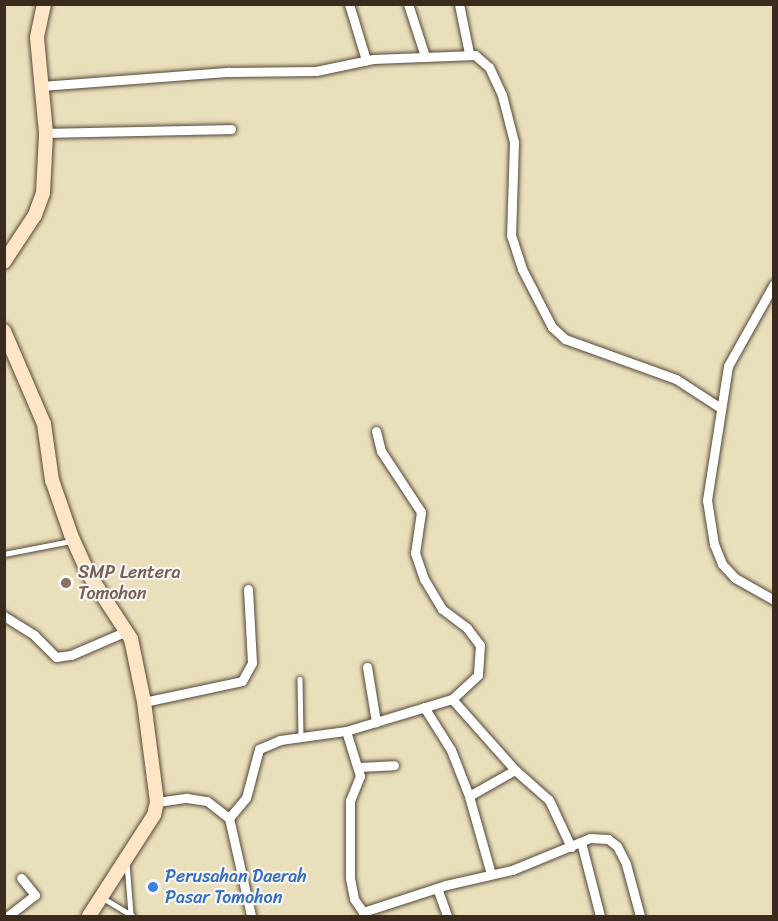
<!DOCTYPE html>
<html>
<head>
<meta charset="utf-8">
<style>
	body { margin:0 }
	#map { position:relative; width:778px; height:921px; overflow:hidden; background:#e9dfbb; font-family:Sriracha,sans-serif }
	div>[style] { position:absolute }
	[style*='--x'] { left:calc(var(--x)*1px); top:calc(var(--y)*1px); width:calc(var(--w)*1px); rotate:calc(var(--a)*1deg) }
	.roads { filter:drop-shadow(0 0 2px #554536) drop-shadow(0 0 2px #554536) }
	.service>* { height:4.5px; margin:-2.25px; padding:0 2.25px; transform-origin:2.25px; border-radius:2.25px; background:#fff }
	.minor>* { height:9px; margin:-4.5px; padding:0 4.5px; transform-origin:4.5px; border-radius:4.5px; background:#fff }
	.secondary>* { height:14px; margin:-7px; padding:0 7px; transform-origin:7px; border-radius:7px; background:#fde5c5 }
	.dots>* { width:16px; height:16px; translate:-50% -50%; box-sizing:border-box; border:3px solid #f6f6f2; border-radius:50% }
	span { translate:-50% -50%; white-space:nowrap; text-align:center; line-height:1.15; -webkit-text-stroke:4.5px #f6f6f2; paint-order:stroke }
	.education-label { font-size:18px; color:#785e54 }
	.left { translate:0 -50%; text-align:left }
	.shop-label { font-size:18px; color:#366cbe }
	.frame { position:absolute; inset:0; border:6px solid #3b2a1e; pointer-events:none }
</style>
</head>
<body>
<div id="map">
	<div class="roads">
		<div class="service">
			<i style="--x:4;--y:554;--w:68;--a:-11"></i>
			<i style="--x:300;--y:679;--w:58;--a:89"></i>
			<i style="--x:127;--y:863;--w:51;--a:85.5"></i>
			<i style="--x:103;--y:898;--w:35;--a:31"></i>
		</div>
		<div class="minor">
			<i style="--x:349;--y:4;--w:59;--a:73.1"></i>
			<i style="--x:408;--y:4;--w:55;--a:71.9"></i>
			<i style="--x:459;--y:4;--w:50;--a:78.5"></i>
			<i style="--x:41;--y:86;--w:189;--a:-4.3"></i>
			<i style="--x:229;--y:72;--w:87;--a:-0.7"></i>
			<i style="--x:316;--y:71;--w:58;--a:-11.9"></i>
			<i style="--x:373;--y:59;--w:102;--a:-2.2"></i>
			<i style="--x:475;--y:55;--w:18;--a:41"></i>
			<i style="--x:489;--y:67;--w:31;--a:65"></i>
			<i style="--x:502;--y:95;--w:49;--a:75.7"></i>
			<i style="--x:514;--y:142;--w:93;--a:91.8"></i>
			<i style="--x:511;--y:235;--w:36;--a:72"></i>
			<i style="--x:522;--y:269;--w:65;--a:62.7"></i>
			<i style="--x:552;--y:327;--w:18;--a:43"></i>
			<i style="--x:565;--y:339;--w:118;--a:19.8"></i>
			<i style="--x:676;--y:379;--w:51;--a:33.1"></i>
			<i style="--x:46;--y:133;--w:185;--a:-1.2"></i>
			<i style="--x:774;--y:284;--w:94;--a:119.3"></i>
			<i style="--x:728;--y:366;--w:136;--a:98.9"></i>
			<i style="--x:707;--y:500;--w:45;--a:81"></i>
			<i style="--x:714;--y:544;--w:22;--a:68"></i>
			<i style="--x:722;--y:564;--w:19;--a:47"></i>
			<i style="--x:735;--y:578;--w:45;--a:29.4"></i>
			<i style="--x:376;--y:431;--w:21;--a:76"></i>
			<i style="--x:381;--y:451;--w:73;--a:56.7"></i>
			<i style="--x:421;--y:512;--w:41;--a:98.3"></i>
			<i style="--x:415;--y:553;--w:28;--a:71"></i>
			<i style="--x:424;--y:579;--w:35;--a:59"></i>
			<i style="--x:442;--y:609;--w:31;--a:37"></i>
			<i style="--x:467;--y:628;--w:21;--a:53"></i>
			<i style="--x:480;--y:645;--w:30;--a:94"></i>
			<i style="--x:478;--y:675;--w:35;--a:137"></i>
			<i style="--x:4;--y:616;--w:36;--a:32"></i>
			<i style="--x:34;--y:635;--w:31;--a:45"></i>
			<i style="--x:56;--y:657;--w:15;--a:-8"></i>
			<i style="--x:71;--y:655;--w:61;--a:-23.2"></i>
			<i style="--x:367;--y:667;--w:56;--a:80.7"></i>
			<i style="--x:144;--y:702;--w:100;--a:-12.1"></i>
			<i style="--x:242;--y:681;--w:21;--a:-61"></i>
			<i style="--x:252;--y:663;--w:74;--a:-93.1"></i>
			<i style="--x:424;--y:707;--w:51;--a:57.9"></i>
			<i style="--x:451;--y:750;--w:49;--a:68.6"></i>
			<i style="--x:346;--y:731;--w:111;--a:-16.8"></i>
			<i style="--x:452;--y:699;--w:95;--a:48.4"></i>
			<i style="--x:515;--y:770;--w:45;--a:41.4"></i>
			<i style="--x:549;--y:800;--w:52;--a:64.9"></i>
			<i style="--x:359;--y:767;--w:35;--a:-3"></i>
			<i style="--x:157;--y:802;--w:30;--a:-8"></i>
			<i style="--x:187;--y:798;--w:20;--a:9"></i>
			<i style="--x:207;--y:801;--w:28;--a:38"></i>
			<i style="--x:229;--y:818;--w:100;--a:77.3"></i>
			<i style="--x:229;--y:818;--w:26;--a:-50"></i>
			<i style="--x:246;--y:798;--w:51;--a:-75.1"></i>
			<i style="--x:259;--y:749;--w:23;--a:-23"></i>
			<i style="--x:280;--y:740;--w:67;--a:-7.8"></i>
			<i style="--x:346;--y:731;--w:47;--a:72.7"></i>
			<i style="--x:360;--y:776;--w:27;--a:112"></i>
			<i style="--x:350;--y:801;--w:77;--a:90"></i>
			<i style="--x:350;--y:878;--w:21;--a:79"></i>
			<i style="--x:354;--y:899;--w:16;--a:55"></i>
			<i style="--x:363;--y:912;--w:87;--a:-18"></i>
			<i style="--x:446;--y:885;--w:68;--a:-12.8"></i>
			<i style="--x:512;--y:870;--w:84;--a:-22.3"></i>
			<i style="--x:590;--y:838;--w:18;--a:3"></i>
			<i style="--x:608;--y:839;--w:11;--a:38"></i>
			<i style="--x:617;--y:846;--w:20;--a:63"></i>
			<i style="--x:626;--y:864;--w:54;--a:74.9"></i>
			<i style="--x:581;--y:842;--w:76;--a:75.6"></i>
			<i style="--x:491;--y:874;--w:81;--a:-105.8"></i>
			<i style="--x:469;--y:796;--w:53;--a:-29.5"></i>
			<i style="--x:437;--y:888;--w:30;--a:70"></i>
			<i style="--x:8;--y:916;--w:34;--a:-38"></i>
			<i style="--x:35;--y:895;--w:22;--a:-129"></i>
		</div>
		<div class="secondary">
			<i style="--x:4;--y:262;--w:56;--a:-56.6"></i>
			<i style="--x:35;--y:215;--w:23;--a:-70"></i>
			<i style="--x:43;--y:193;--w:60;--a:-87.1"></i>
			<i style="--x:46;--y:133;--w:96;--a:-95.4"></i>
			<i style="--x:37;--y:37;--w:34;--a:-78"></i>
			<i style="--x:4;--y:331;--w:101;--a:66.7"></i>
			<i style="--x:44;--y:424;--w:57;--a:81.9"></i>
			<i style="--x:52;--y:480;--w:58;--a:70.9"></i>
			<i style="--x:71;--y:535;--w:42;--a:65.9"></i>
			<i style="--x:88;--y:573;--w:79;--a:56.9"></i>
			<i style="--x:131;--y:639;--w:64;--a:78.3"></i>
			<i style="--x:144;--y:702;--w:101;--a:82.6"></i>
			<i style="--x:157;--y:802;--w:13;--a:103"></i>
			<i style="--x:154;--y:815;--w:120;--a:122.8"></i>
		</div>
	</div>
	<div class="dots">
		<i style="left:66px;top:583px;background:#8d6e63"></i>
		<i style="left:153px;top:887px;background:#3f7fe0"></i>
	</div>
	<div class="education-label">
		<span class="left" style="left:78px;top:583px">SMP Lentera<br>Tomohon</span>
	</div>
	<div class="shop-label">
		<span class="left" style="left:165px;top:887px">Perusahan Daerah<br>Pasar Tomohon</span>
	</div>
	<div class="frame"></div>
</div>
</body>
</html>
